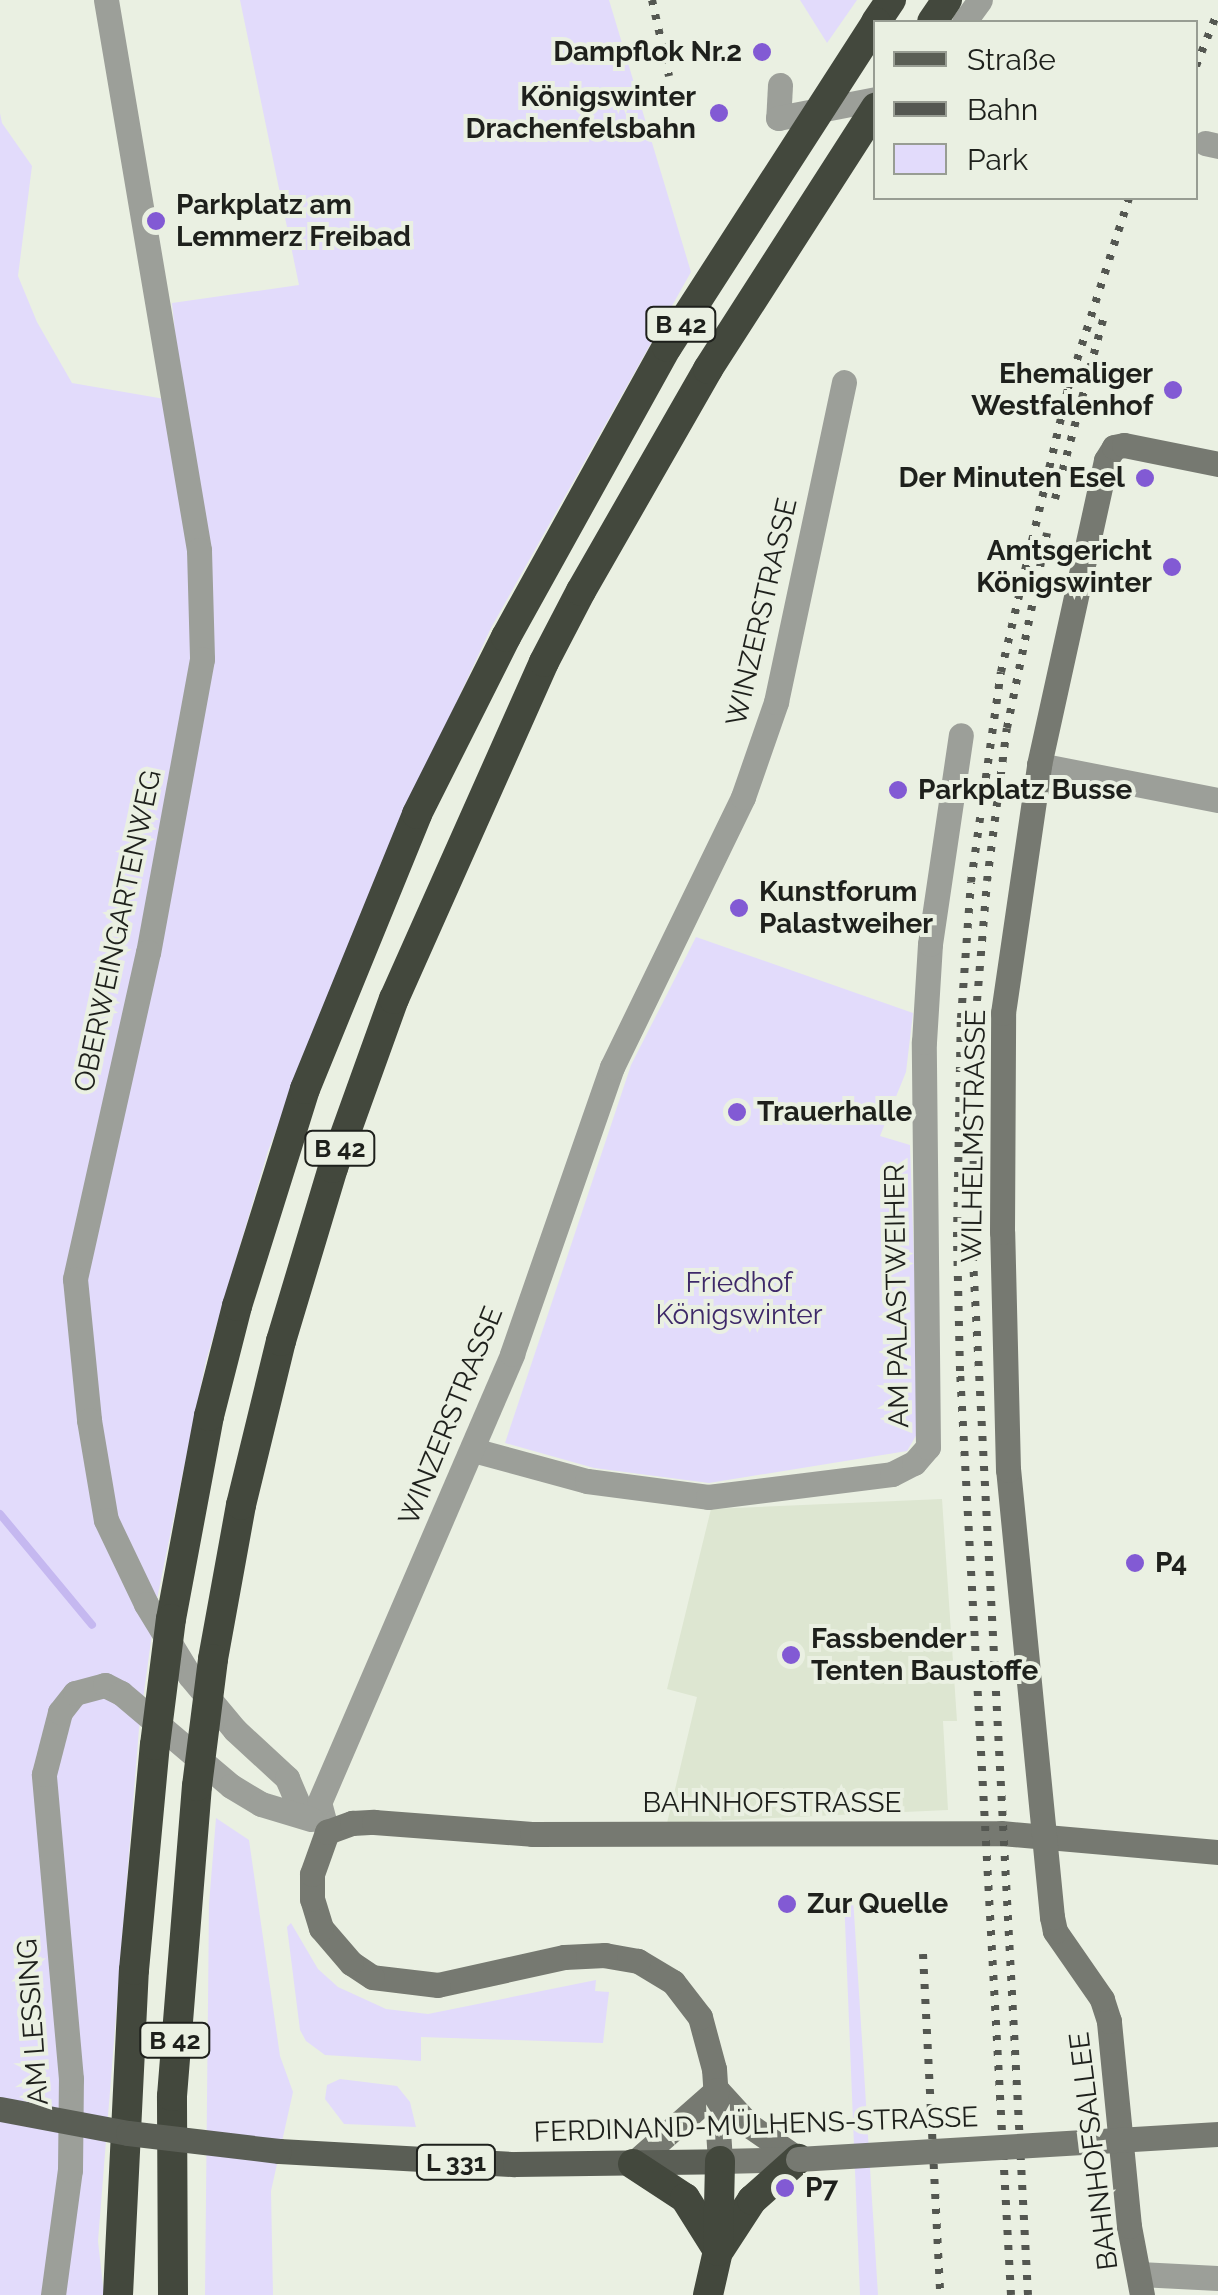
<!DOCTYPE html>
<html>
<head>
<meta charset="utf-8">
<style>
	body { margin:0 }
	#map { position:relative; width:1218px; height:2295px; overflow:hidden; background:#eaf0e2; font-family:Raleway,sans-serif }
	div>[style] { position:absolute }
	[style*='--x'] { left:calc(var(--x)*1px); top:calc(var(--y)*1px); width:calc(var(--w)*1px); rotate:calc(var(--a)*1deg) }
	.built>* { inset:0; background:#dde6d1 }
	.green>* { inset:0; background:#e2dbfb }
	.stream>* { height:8px; margin:-4px; padding:0 4px; transform-origin:4px; border-radius:4px; background:#c5b8f0 }
	.street>* { height:25px; margin:-12.5px; padding:0 12.5px; transform-origin:12.5px; border-radius:12.5px; background:#9c9f99 }
	.secondary>* { height:25px; margin:-12.5px; padding:0 12.5px; transform-origin:12.5px; border-radius:12.5px; background:#767971 }
	.primary>* { height:25px; margin:-12.5px; padding:0 12.5px; transform-origin:12.5px; border-radius:12.5px; background:#5a5e55 }
	.highway>* { height:30px; margin:-15px; padding:0 15px; transform-origin:15px; border-radius:15px; background:#43483d }
	.rail>* { height:8px; margin-top:-4px; transform-origin:0; background:repeating-linear-gradient(90deg,#545751 0 5px,transparent 0 15px) }
	.secondary-bridge>* { height:25px; margin:-12.5px; padding:0 12.5px; transform-origin:12.5px; border-radius:12.5px; background:#767971 }
	.primary-bridge>* { height:25px; margin:-12.5px; padding:0 12.5px; transform-origin:12.5px; border-radius:12.5px; background:#5a5e55 }
	.highway-bridge>* { height:30px; margin:-15px; padding:0 15px; transform-origin:15px; border-radius:15px; background:#43483d }
	.dots>* { width:28px; height:28px; translate:-50% -50%; box-sizing:border-box; border:5px solid #eaf0e2; border-radius:50% }
	span { translate:-50% -50%; white-space:nowrap; text-align:center; line-height:1.15; -webkit-text-stroke:8px #eaf0e2; paint-order:stroke }
	.shield-label span { padding:2px 8px; background:#eaf0e2; border:2px solid; border-radius:8px; -webkit-text-stroke-width:0 }
	.shield-label { font-size:25px; color:#1e201c; font-weight:700 }
	.poi-label { font-size:28px; color:#1e201c; font-weight:700 }
	.right { translate:-100% -50%; text-align:right }
	.left { translate:0 -50%; text-align:left }
	.street-label { font-size:28px; color:#1e201c }
	.park-label { font-size:28px; color:#3e2969 }
	.legend { position:absolute; left:873px; top:20px; width:325px; height:180px; box-sizing:border-box; background:#eaf0e2; border:2px solid #989d93; margin:0; padding:12px 18px; list-style:none; font-size:30px; color:#1e201c }
	.legend li { display:flex; align-items:center; gap:20px; height:50px }
	.legend b { width:50px; border:2px solid #989d93 }
</style>
</head>
<body>
<div id="map">
	<div class="built">
		<i style="clip-path:polygon(942px 1499px,957px 1721px,943px 1721px,948px 1810px,667px 1823px,697px 1697px,667px 1689px,711px 1509px)"></i>
	</div>
	<div class="green">
		<i style="clip-path:polygon(240px 0,609px 0,691px 272px,491px 628px,383px 860px,268px 1151px,206px 1361px,156px 1604px,139px 1729px,98px 2241px,104px 2295px,0 2295px,0 113px,2px 123px,32px 166px,18px 276px,37px 322px,72px 383px,182px 402px,172px 303px,299px 285px)"></i>
		<i style="clip-path:polygon(800px 0,857px 0,827px 43px)"></i>
		<i style="clip-path:polygon(696px 937px,913px 1013px,906px 1072px,880px 1136px,910px 1145px,920px 1429px,907px 1451px,709px 1483px,594px 1468px,505px 1443px,631px 1065px)"></i>
		<i style="clip-path:polygon(216px 1818px,249px 1840px,280px 2056px,293px 2092px,271px 2191px,273px 2295px,205px 2295px,209px 1904px)"></i>
		<i style="clip-path:polygon(844px 1897px,853px 1897px,878px 2295px,860px 2295px)"></i>
		<i style="clip-path:polygon(291px 1923px,318px 1969px,338px 1987px,386px 2009px,428px 2014px,596px 1980px,595px 1991px,609px 1992px,603px 2043px,421px 2037px,421px 2061px,325px 2055px,306px 2041px,300px 2030px,287px 1927px)"></i>
		<i style="clip-path:polygon(340px 2079px,397px 2086px,410px 2102px,416px 2127px,344px 2124px,325px 2099px,327px 2085px)"></i>
	</div>
	<div class="stream">
		<i style="--x:0;--y:1514;--w:144;--a:50.3"></i>
	</div>
	<div class="street">
		<i style="--x:106;--y:0;--w:558;--a:80.4"></i>
		<i style="--x:199;--y:550;--w:109;--a:88.4"></i>
		<i style="--x:202;--y:659;--w:298;--a:100.4"></i>
		<i style="--x:148;--y:952;--w:335;--a:102.6"></i>
		<i style="--x:75;--y:1279;--w:142;--a:84.3"></i>
		<i style="--x:89;--y:1420;--w:101;--a:80.4"></i>
		<i style="--x:106;--y:1520;--w:93;--a:64.5"></i>
		<i style="--x:146;--y:1604;--w:84;--a:58.6"></i>
		<i style="--x:190;--y:1676;--w:70;--a:50.2"></i>
		<i style="--x:235;--y:1730;--w:71;--a:42.7"></i>
		<i style="--x:287;--y:1778;--w:38;--a:67"></i>
		<i style="--x:964;--y:22;--w:27;--a:-54"></i>
		<i style="--x:780;--y:85;--w:33;--a:93"></i>
		<i style="--x:778;--y:118;--w:100;--a:-11"></i>
		<i style="--x:1205;--y:143;--w:13;--a:13"></i>
		<i style="--x:1039;--y:765;--w:182;--a:11.1"></i>
		<i style="--x:473;--y:1450;--w:118;--a:15.2"></i>
		<i style="--x:587;--y:1481;--w:122;--a:7.5"></i>
		<i style="--x:708;--y:1497;--w:185;--a:-7.1"></i>
		<i style="--x:892;--y:1474;--w:25;--a:-27"></i>
		<i style="--x:914;--y:1463;--w:21;--a:-49"></i>
		<i style="--x:928;--y:1447;--w:405;--a:-90.6"></i>
		<i style="--x:924;--y:1042;--w:98;--a:-86.5"></i>
		<i style="--x:930;--y:944;--w:211;--a:-81.6"></i>
		<i style="--x:327;--y:1832;--w:30;--a:-105"></i>
		<i style="--x:319;--y:1803;--w:489;--a:-66.7"></i>
		<i style="--x:512;--y:1354;--w:304;--a:-70.8"></i>
		<i style="--x:612;--y:1067;--w:300;--a:-64.1"></i>
		<i style="--x:743;--y:797;--w:101;--a:-70.8"></i>
		<i style="--x:776;--y:702;--w:327;--a:-78"></i>
		<i style="--x:1139;--y:2274;--w:79;--a:2.9"></i>
		<i style="--x:53;--y:2295;--w:126;--a:-82.3"></i>
		<i style="--x:70;--y:2170;--w:91;--a:-89.4"></i>
		<i style="--x:71;--y:2079;--w:306;--a:-95.1"></i>
		<i style="--x:44;--y:1774;--w:64;--a:-75.5"></i>
		<i style="--x:60;--y:1712;--w:24;--a:-52"></i>
		<i style="--x:75;--y:1693;--w:31;--a:-15"></i>
		<i style="--x:105;--y:1685;--w:18;--a:27"></i>
		<i style="--x:121;--y:1693;--w:144;--a:40.2"></i>
		<i style="--x:231;--y:1786;--w:35;--a:31"></i>
		<i style="--x:261;--y:1804;--w:52;--a:16.7"></i>
	</div>
	<div class="secondary">
		<i style="--x:717;--y:2090;--w:49;--a:47.5"></i>
		<i style="--x:750;--y:2126;--w:58;--a:34.5"></i>
		<i style="--x:798;--y:2159;--w:78;--a:178.5"></i>
		<i style="--x:720;--y:2161;--w:92;--a:-93.7"></i>
		<i style="--x:714;--y:2069;--w:54;--a:-105.1"></i>
		<i style="--x:700;--y:2017;--w:44;--a:-127.6"></i>
		<i style="--x:673;--y:1982;--w:41;--a:-149"></i>
		<i style="--x:638;--y:1961;--w:34;--a:-170"></i>
		<i style="--x:605;--y:1955;--w:41;--a:177.2"></i>
		<i style="--x:564;--y:1957;--w:129;--a:167.5"></i>
		<i style="--x:438;--y:1985;--w:66;--a:-173.1"></i>
		<i style="--x:372;--y:1977;--w:25;--a:-146"></i>
		<i style="--x:351;--y:1963;--w:46;--a:-130.6"></i>
		<i style="--x:321;--y:1928;--w:30;--a:-107"></i>
		<i style="--x:312;--y:1899;--w:25;--a:-90"></i>
		<i style="--x:312;--y:1874;--w:45;--a:-70.3"></i>
		<i style="--x:327;--y:1832;--w:27;--a:-20"></i>
		<i style="--x:352;--y:1823;--w:22;--a:-3"></i>
		<i style="--x:374;--y:1822;--w:158;--a:4.3"></i>
		<i style="--x:532;--y:1834;--w:469;--a:-0.1"></i>
		<i style="--x:1001;--y:1833;--w:218;--a:5"></i>
		<i style="--x:633;--y:2164;--w:112;--a:-41.4"></i>
		<i style="--x:1142;--y:2295;--w:70;--a:-100.7"></i>
		<i style="--x:1129;--y:2226;--w:206;--a:-95.6"></i>
		<i style="--x:1109;--y:2021;--w:23;--a:-108"></i>
		<i style="--x:1102;--y:1999;--w:83;--a:-124.7"></i>
		<i style="--x:1055;--y:1931;--w:14;--a:-102"></i>
		<i style="--x:1052;--y:1917;--w:449;--a:-95.6"></i>
		<i style="--x:1008;--y:1470;--w:238;--a:-91.4"></i>
		<i style="--x:1002;--y:1232;--w:219;--a:-89.7"></i>
		<i style="--x:1003;--y:1013;--w:251;--a:-81.7"></i>
		<i style="--x:1039;--y:765;--w:312;--a:-77.6"></i>
		<i style="--x:1106;--y:460;--w:15;--a:-58"></i>
		<i style="--x:1114;--y:447;--w:10;--a:-11"></i>
		<i style="--x:1124;--y:445;--w:96;--a:11.4"></i>
	</div>
	<div class="primary">
		<i style="--x:279;--y:2151;--w:236;--a:3.2"></i>
		<i style="--x:515;--y:2164;--w:205;--a:-0.8"></i>
	</div>
	<div class="highway">
		<i style="--x:876;--y:22;--w:27;--a:-56"></i>
		<i style="--x:932;--y:22;--w:27;--a:-56"></i>
		<i style="--x:171;--y:1619;--w:207;--a:-79.4"></i>
		<i style="--x:209;--y:1416;--w:114;--a:-75.7"></i>
		<i style="--x:237;--y:1306;--w:227;--a:-72.6"></i>
		<i style="--x:305;--y:1089;--w:297;--a:-67.8"></i>
		<i style="--x:417;--y:814;--w:198;--a:-63.3"></i>
		<i style="--x:213;--y:1659;--w:157;--a:-79.7"></i>
		<i style="--x:241;--y:1505;--w:169;--a:-76.3"></i>
		<i style="--x:281;--y:1341;--w:181;--a:-73.3"></i>
		<i style="--x:333;--y:1168;--w:180;--a:-70.2"></i>
		<i style="--x:394;--y:999;--w:369;--a:-66"></i>
		<i style="--x:544;--y:662;--w:80;--a:-62.5"></i>
		<i style="--x:581;--y:591;--w:256;--a:-60.2"></i>
		<i style="--x:708;--y:369;--w:311;--a:-57.3"></i>
		<i style="--x:633;--y:2164;--w:62;--a:33.2"></i>
		<i style="--x:685;--y:2198;--w:60;--a:57.9"></i>
		<i style="--x:720;--y:2249;--w:59;--a:-56.9"></i>
		<i style="--x:752;--y:2200;--w:62;--a:-41.7"></i>
		<i style="--x:118;--y:2295;--w:325;--a:-87.2"></i>
		<i style="--x:134;--y:1970;--w:226;--a:-84.7"></i>
		<i style="--x:173;--y:2295;--w:199;--a:-90.3"></i>
		<i style="--x:172;--y:2096;--w:311;--a:-85.4"></i>
		<i style="--x:708;--y:2295;--w:45;--a:-77.2"></i>
		<i style="--x:718;--y:2251;--w:90;--a:-88.7"></i>
	</div>
	<div class="rail">
		<i style="--x:652;--y:0;--w:78;--a:77.4"></i>
		<i style="--x:760;--y:44;--w:16;--a:76"></i>
		<i style="--x:1196;--y:66;--w:59;--a:-68.2"></i>
		<i style="--x:1055;--y:499;--w:189;--a:-75"></i>
		<i style="--x:923;--y:1954;--w:341;--a:87.1"></i>
		<i style="--x:1011;--y:2295;--w:925;--a:-93.16"></i>
		<i style="--x:960;--y:1371;--w:134;--a:-91.3"></i>
		<i style="--x:957;--y:1237;--w:219;--a:-89"></i>
		<i style="--x:961;--y:1018;--w:136;--a:-85.8"></i>
		<i style="--x:971;--y:882;--w:212;--a:-81.9"></i>
		<i style="--x:1001;--y:672;--w:292;--a:-76.7"></i>
		<i style="--x:1068;--y:388;--w:200;--a:-72.2"></i>
		<i style="--x:1028;--y:2295;--w:1055;--a:-93.04"></i>
		<i style="--x:972;--y:1241;--w:240;--a:-88.8"></i>
		<i style="--x:977;--y:1001;--w:120;--a:-85.2"></i>
		<i style="--x:987;--y:881;--w:154;--a:-82.6"></i>
		<i style="--x:1007;--y:728;--w:199;--a:-78.4"></i>
	</div>
	<div class="secondary-bridge">
		<i style="--x:798;--y:2159;--w:421;--a:-3.4"></i>
	</div>
	<div class="primary-bridge">
		<i style="--x:0;--y:2109;--w:130;--a:10.6"></i>
		<i style="--x:128;--y:2133;--w:152;--a:6.8"></i>
	</div>
	<div class="highway-bridge">
		<i style="--x:506;--y:637;--w:332;--a:-61"></i>
		<i style="--x:667;--y:347;--w:386;--a:-57.2"></i>
		<i style="--x:155;--y:1745;--w:127;--a:-82.8"></i>
		<i style="--x:197;--y:1786;--w:128;--a:-82.8"></i>
	</div>
	<div class="dots">
		<i style="left:762px;top:52px;background:#825ad4"></i>
		<i style="left:719px;top:113px;background:#825ad4"></i>
		<i style="left:156px;top:221px;background:#825ad4"></i>
		<i style="left:1173px;top:390px;background:#825ad4"></i>
		<i style="left:1145px;top:478px;background:#825ad4"></i>
		<i style="left:1172px;top:567px;background:#825ad4"></i>
		<i style="left:898px;top:790px;background:#825ad4"></i>
		<i style="left:739px;top:908px;background:#825ad4"></i>
		<i style="left:737px;top:1112px;background:#825ad4"></i>
		<i style="left:1135px;top:1563px;background:#825ad4"></i>
		<i style="left:791px;top:1655px;background:#825ad4"></i>
		<i style="left:787px;top:1904px;background:#825ad4"></i>
		<i style="left:785px;top:2188px;background:#825ad4"></i>
	</div>
	<div class="shield-label">
		<span style="left:681px;top:324px">B 42</span>
		<span style="left:340px;top:1148px">B 42</span>
		<span style="left:175px;top:2040px">B 42</span>
		<span style="left:456px;top:2162px">L 331</span>
	</div>
	<div class="poi-label">
		<span class="right" style="left:742px;top:52px">Dampflok Nr.2</span>
		<span class="right" style="left:696px;top:113px">Königswinter<br>Drachenfelsbahn</span>
		<span class="left" style="left:176px;top:221px">Parkplatz am<br>Lemmerz Freibad</span>
		<span class="right" style="left:1153px;top:390px">Ehemaliger<br>Westfalenhof</span>
		<span class="right" style="left:1125px;top:478px">Der Minuten Esel</span>
		<span class="right" style="left:1152px;top:567px">Amtsgericht<br>Königswinter</span>
		<span class="left" style="left:918px;top:790px">Parkplatz Busse</span>
		<span class="left" style="left:759px;top:908px">Kunstforum<br>Palastweiher</span>
		<span class="left" style="left:757px;top:1112px">Trauerhalle</span>
		<span class="left" style="left:1155px;top:1563px">P4</span>
		<span class="left" style="left:811px;top:1655px">Fassbender<br>Tenten Baustoffe</span>
		<span class="left" style="left:807px;top:1904px">Zur Quelle</span>
		<span class="left" style="left:805px;top:2188px">P7</span>
	</div>
	<div class="street-label">
		<span style="left:762px;top:612px;rotate:-77deg">WINZERSTRASSE</span>
		<span style="left:118px;top:931px;rotate:-78deg">OBERWEINGARTENWEG</span>
		<span style="left:974px;top:1136px;rotate:-89deg">WILHELMSTRASSE</span>
		<span style="left:897px;top:1296px;rotate:-91deg">AM PALASTWEIHER</span>
		<span style="left:451px;top:1416px;rotate:-68deg">WINZERSTRASSE</span>
		<span style="left:772px;top:1803px">BAHNHOFSTRASSE</span>
		<span style="left:33px;top:2022px;rotate:-94deg">AM LESSING</span>
		<span style="left:756px;top:2125px;rotate:-2deg">FERDINAND-MÜLHENS-STRASSE</span>
		<span style="left:1094px;top:2151px;rotate:-97deg">BAHNHOFSALLEE</span>
	</div>
	<div class="park-label">
		<span style="left:739px;top:1299px">Friedhof<br>Königswinter</span>
	</div>
	<ul class="legend">
	<li><b style="height:12px;background:#5a5e55"></b>Straße</li>
	<li><b style="height:12px;background:#545751"></b>Bahn</li>
	<li><b style="height:28px;background:#e2dbfb"></b>Park</li>
	</ul>
</div>
</body>
</html>
